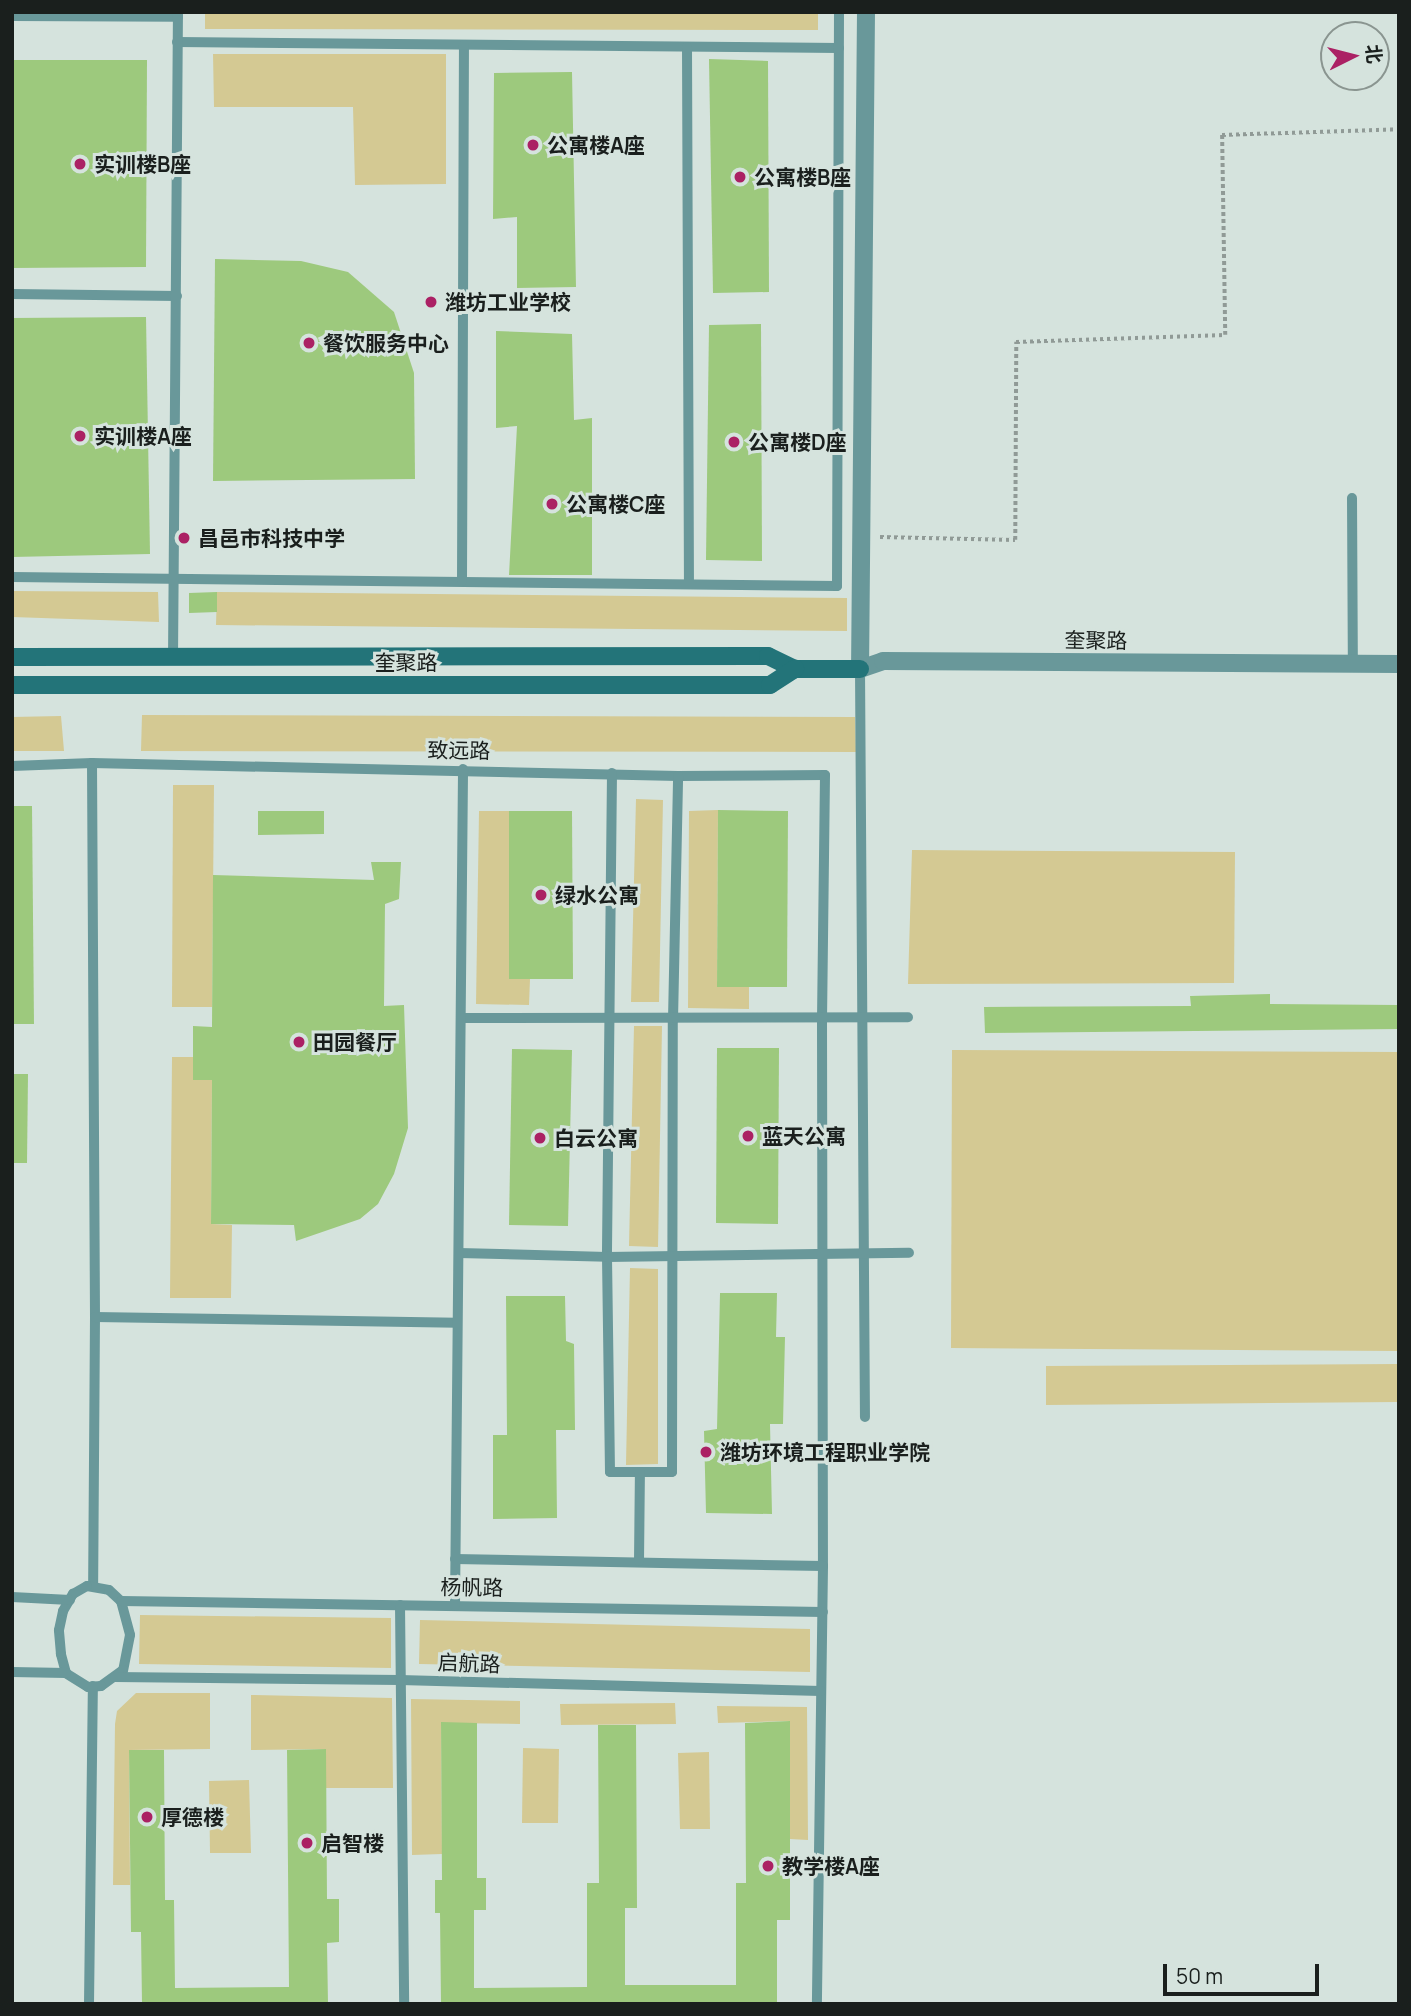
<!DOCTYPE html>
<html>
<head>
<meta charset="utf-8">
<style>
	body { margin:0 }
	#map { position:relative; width:1411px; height:2016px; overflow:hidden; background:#d5e3dd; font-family:Manrope,"Noto Sans SC",sans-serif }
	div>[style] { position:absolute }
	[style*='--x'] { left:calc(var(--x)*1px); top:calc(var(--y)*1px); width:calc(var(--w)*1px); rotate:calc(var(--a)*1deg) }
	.green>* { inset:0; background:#d4c993 }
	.building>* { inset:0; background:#9dc97d }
	.path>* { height:3.5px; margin-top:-1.75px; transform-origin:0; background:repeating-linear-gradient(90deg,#909a96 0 3.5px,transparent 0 7px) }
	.lane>* { height:10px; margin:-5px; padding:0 5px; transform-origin:5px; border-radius:5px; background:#69989a }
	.street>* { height:18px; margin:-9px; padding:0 9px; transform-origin:9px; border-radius:9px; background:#69989a }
	.secondary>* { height:18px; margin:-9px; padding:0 9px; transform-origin:9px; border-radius:9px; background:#237479 }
	.dots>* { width:19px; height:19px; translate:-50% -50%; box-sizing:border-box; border:4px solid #d5e3dd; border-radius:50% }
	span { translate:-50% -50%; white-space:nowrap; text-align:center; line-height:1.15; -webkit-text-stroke:6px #d5e3dd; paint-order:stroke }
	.poi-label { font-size:21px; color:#1a1f1d; font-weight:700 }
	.left { translate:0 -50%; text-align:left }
	.street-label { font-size:21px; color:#1a1f1d }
	.frame { position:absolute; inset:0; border:14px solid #1a1f1d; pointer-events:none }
	.north { position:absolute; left:1320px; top:21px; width:70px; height:70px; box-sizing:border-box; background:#d5e3dd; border:2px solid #8a9590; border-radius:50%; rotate:84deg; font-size:19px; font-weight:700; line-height:28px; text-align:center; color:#1a1f1d }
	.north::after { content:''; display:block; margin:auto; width:24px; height:32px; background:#ab2164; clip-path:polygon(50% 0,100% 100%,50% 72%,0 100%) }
	.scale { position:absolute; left:1163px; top:1964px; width:156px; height:32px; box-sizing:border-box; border:4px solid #1a1f1d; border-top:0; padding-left:9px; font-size:21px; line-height:24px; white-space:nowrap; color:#1a1f1d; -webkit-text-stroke:5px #d5e3dd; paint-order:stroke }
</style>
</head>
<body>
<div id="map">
	<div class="green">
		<i style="clip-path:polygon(205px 12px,818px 12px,818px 30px,205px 29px)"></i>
		<i style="clip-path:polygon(213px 54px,446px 54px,446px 184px,355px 185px,353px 107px,214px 107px)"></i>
		<i style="clip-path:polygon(12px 591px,158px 592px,159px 622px,12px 617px)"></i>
		<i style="clip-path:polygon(217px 592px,847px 598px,847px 631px,216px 625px)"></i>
		<i style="clip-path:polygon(142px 715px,855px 717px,856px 752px,141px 751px)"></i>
		<i style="clip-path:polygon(61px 716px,64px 751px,12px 751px,12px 717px)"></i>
		<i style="clip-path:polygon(173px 785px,214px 785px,212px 1007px,172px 1007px)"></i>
		<i style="clip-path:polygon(636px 799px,663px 800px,659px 1002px,631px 1002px)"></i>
		<i style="clip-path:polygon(718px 810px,717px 986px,749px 987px,749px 1009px,688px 1008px,689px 811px)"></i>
		<i style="clip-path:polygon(479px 811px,509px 811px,530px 979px,529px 1005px,476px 1004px)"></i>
		<i style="clip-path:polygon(912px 850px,1235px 852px,1234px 983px,908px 984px)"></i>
		<i style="clip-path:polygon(634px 1026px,662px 1026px,658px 1247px,629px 1246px)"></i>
		<i style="clip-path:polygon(952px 1050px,1399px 1052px,1399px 1351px,951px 1348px)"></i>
		<i style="clip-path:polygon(172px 1057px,193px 1057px,193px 1079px,212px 1080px,211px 1224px,232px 1225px,231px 1298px,170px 1298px)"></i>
		<i style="clip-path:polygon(630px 1268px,658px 1269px,658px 1464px,626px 1465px)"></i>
		<i style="clip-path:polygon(1399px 1364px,1399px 1402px,1046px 1405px,1046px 1366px)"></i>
		<i style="clip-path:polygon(140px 1615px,391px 1618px,391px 1668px,139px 1664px)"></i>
		<i style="clip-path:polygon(420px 1620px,810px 1629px,810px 1672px,419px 1664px)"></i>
		<i style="clip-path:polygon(136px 1693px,210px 1693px,210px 1749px,129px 1750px,130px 1885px,113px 1885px,115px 1724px,117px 1711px)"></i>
		<i style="clip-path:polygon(251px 1695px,392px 1698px,393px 1788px,326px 1788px,325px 1749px,251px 1750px)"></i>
		<i style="clip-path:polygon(411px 1699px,520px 1701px,520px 1724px,441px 1723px,442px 1854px,412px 1855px)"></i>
		<i style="clip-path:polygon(675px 1703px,676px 1724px,561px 1725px,560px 1704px)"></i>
		<i style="clip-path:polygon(717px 1706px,807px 1707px,808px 1840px,790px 1839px,790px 1721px,718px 1723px)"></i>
		<i style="clip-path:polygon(523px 1748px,559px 1749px,558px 1823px,522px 1823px)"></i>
		<i style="clip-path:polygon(709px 1752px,710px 1829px,680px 1829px,678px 1753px)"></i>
		<i style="clip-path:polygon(249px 1780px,251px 1853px,210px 1853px,209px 1781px)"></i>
	</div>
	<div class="building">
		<i style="clip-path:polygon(709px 59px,768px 61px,769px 292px,713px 293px)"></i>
		<i style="clip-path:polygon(12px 60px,147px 60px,146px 267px,12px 268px)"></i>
		<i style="clip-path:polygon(572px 72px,576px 287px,517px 288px,517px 217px,493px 219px,494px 73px)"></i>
		<i style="clip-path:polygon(215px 259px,301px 261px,348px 272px,394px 312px,414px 373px,415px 479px,213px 481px)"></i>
		<i style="clip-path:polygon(146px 317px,150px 554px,12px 557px,12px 318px)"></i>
		<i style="clip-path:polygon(761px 324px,762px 561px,706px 560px,709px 325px)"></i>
		<i style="clip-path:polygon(496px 331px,572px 334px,574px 420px,592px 418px,592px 575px,509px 575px,517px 426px,496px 428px)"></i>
		<i style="clip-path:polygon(217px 592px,217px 612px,189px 613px,189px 593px)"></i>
		<i style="clip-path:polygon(12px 806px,32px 806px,34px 1024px,12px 1024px)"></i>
		<i style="clip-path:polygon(718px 810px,788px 811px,787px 987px,717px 987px)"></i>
		<i style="clip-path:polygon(258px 811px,324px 811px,324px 834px,258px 835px)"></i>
		<i style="clip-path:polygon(509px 811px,572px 811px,573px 979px,509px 979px)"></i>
		<i style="clip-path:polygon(371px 862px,401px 862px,399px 899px,385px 904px,384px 1006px,404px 1005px,408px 1128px,394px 1174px,378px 1204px,360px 1219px,296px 1241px,294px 1225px,211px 1224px,212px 1080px,193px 1080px,193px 1026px,212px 1027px,213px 875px,374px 880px)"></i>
		<i style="clip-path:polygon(1270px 994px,1270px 1004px,1399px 1005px,1399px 1029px,985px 1033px,984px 1007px,1191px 1006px,1190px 996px)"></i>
		<i style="clip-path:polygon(717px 1048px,779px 1048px,778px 1224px,716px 1223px)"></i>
		<i style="clip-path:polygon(512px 1049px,572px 1050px,568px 1226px,509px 1225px)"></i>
		<i style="clip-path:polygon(12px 1074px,28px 1074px,27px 1163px,12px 1163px)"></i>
		<i style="clip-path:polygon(720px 1293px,777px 1293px,776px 1337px,785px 1337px,783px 1424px,770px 1424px,772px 1514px,706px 1513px,704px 1431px,717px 1429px)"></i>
		<i style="clip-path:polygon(506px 1296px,565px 1296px,566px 1341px,574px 1344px,575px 1430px,556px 1430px,557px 1518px,493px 1519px,493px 1435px,507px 1435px)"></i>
		<i style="clip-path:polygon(790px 1721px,790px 1920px,777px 1920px,777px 2004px,441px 2004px,440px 1913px,435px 1913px,435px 1880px,442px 1880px,441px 1722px,477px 1723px,477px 1878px,486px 1878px,486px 1910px,474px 1910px,474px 1988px,587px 1987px,587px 1883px,599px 1883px,598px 1725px,636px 1725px,637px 1908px,625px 1908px,625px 1985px,736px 1985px,736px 1883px,746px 1883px,745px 1723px)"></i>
		<i style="clip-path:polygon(326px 1749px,327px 1899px,339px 1899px,339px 1942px,327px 1943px,328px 2004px,142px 2004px,141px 1932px,131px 1932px,129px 1750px,164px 1750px,165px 1900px,174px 1900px,175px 1988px,289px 1987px,287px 1750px)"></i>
	</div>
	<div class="path">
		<i style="--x:880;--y:537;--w:135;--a:1.3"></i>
		<i style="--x:1015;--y:540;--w:198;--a:-89.7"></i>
		<i style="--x:1016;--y:342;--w:209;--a:-1.9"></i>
		<i style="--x:1225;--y:335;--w:200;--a:-90.9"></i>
		<i style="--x:1222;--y:135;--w:177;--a:-1.9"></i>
	</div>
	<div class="lane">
		<i style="--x:12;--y:16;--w:166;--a:0.3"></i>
		<i style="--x:177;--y:42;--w:662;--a:0.52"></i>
		<i style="--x:687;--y:47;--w:536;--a:89.79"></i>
		<i style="--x:12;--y:294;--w:165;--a:0.7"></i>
		<i style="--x:1352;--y:498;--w:167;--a:89.7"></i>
		<i style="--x:12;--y:577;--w:825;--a:0.63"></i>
		<i style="--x:837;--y:586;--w:574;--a:-89.8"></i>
		<i style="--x:462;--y:581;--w:536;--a:-89.79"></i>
		<i style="--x:173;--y:659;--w:647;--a:-89.56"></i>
		<i style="--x:860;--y:669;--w:748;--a:89.62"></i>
		<i style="--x:92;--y:763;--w:554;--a:89.69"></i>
		<i style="--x:95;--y:1317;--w:269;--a:90.4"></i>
		<i style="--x:12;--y:766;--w:80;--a:-2.1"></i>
		<i style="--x:92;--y:763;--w:586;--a:1.27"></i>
		<i style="--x:678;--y:776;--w:147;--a:-0.4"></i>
		<i style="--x:825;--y:775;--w:244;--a:90.7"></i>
		<i style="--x:822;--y:1019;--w:547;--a:89.9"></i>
		<i style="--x:823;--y:1566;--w:438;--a:90.8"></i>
		<i style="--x:612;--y:773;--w:484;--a:90.6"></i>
		<i style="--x:607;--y:1257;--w:215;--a:89.2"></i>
		<i style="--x:610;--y:1472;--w:62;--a:0"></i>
		<i style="--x:672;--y:1472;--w:452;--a:-89.9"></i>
		<i style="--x:673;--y:1020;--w:244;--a:-88.8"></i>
		<i style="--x:463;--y:1018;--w:445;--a:-0.1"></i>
		<i style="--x:459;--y:1253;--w:148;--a:1.5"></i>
		<i style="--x:607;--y:1257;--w:302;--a:-0.8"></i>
		<i style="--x:95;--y:1317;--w:362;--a:0.9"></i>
		<i style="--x:455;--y:1559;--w:368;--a:1.1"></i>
		<i style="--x:639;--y:1561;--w:89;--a:-89.4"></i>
		<i style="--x:87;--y:1586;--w:22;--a:10"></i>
		<i style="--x:109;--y:1590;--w:16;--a:43"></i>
		<i style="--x:121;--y:1601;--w:35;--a:75"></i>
		<i style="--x:130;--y:1635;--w:36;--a:101"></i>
		<i style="--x:123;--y:1670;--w:27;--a:144"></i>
		<i style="--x:101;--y:1686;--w:13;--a:176"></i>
		<i style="--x:88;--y:1687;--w:26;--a:-148"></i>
		<i style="--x:66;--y:1673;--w:20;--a:-105"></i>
		<i style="--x:61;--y:1654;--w:24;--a:-95"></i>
		<i style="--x:59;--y:1630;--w:19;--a:-78"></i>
		<i style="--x:63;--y:1611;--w:20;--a:-60"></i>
		<i style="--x:73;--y:1594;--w:16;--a:-30"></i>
		<i style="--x:12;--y:1597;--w:58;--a:3"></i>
		<i style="--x:121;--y:1601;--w:702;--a:0.9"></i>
		<i style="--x:400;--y:1605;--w:399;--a:89.4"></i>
		<i style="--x:455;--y:1606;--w:837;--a:-89.45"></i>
		<i style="--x:12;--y:1672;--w:54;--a:1.1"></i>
		<i style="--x:115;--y:1677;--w:285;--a:0.6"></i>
		<i style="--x:400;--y:1680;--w:421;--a:1.5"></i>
		<i style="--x:89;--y:2004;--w:318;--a:-89.3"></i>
	</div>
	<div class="street">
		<i style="--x:866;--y:12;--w:657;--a:90.52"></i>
		<i style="--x:860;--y:669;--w:24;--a:-19"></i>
		<i style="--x:883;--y:661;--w:516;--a:0.33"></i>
	</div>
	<div class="secondary">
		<i style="--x:12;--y:657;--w:756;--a:-0.08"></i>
		<i style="--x:768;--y:656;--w:30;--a:26"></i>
		<i style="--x:795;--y:669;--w:65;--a:0"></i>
		<i style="--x:12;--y:685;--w:758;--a:0"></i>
		<i style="--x:770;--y:685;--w:30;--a:-33"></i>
	</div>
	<div class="dots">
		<i style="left:533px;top:145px;background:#ab2164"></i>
		<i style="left:80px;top:164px;background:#ab2164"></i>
		<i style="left:740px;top:177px;background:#ab2164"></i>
		<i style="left:431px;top:302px;background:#ab2164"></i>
		<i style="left:309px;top:343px;background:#ab2164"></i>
		<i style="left:80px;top:436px;background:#ab2164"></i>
		<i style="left:734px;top:442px;background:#ab2164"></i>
		<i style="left:552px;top:504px;background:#ab2164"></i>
		<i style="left:184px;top:538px;background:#ab2164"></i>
		<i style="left:541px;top:895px;background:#ab2164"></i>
		<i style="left:299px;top:1042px;background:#ab2164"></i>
		<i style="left:748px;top:1136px;background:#ab2164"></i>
		<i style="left:540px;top:1138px;background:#ab2164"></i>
		<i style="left:706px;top:1452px;background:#ab2164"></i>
		<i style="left:147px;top:1817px;background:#ab2164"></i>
		<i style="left:307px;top:1843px;background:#ab2164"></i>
		<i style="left:768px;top:1866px;background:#ab2164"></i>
	</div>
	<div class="poi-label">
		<span class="left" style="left:547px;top:145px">公寓楼A座</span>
		<span class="left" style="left:94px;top:164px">实训楼B座</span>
		<span class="left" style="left:754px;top:177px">公寓楼B座</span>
		<span class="left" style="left:445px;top:302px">潍坊工业学校</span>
		<span class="left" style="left:323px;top:343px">餐饮服务中心</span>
		<span class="left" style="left:94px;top:436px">实训楼A座</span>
		<span class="left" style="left:748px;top:442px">公寓楼D座</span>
		<span class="left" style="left:566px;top:504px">公寓楼C座</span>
		<span class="left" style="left:198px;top:538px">昌邑市科技中学</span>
		<span class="left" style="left:555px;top:895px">绿水公寓</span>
		<span class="left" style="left:313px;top:1042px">田园餐厅</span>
		<span class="left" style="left:762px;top:1136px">蓝天公寓</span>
		<span class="left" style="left:554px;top:1138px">白云公寓</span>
		<span class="left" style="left:720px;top:1452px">潍坊环境工程职业学院</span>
		<span class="left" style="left:161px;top:1817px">厚德楼</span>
		<span class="left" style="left:321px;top:1843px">启智楼</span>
		<span class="left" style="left:782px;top:1866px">教学楼A座</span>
	</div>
	<div class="street-label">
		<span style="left:1096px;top:640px;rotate:1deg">奎聚路</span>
		<span style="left:406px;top:662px">奎聚路</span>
		<span style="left:459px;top:750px;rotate:1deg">致远路</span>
		<span style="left:472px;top:1587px;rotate:1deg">杨帆路</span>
		<span style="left:469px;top:1663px;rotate:2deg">启航路</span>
	</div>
	<div class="frame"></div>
	<div class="north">北</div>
	<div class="scale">50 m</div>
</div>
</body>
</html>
